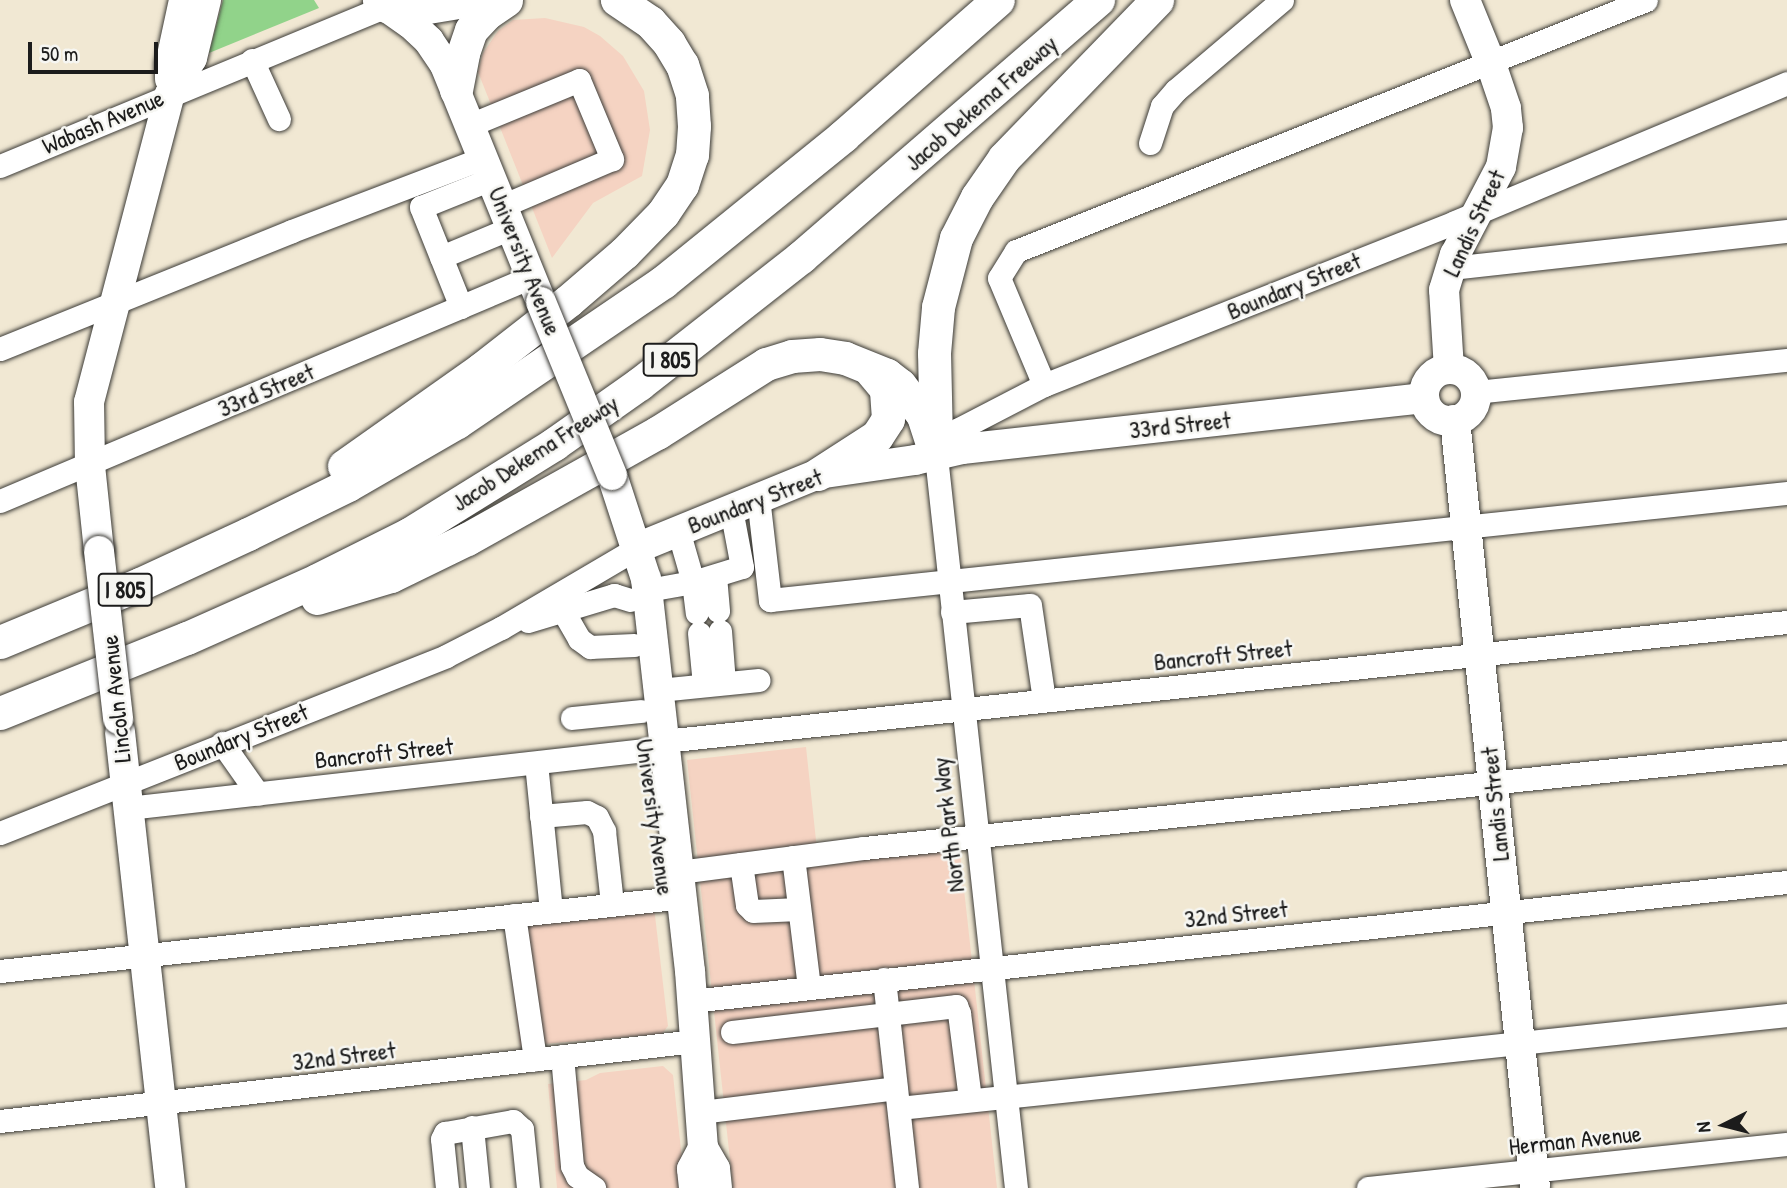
<!DOCTYPE html>
<html>
<head>
<meta charset="utf-8">
<style>
	body { margin:0 }
	#map { position:relative; width:1787px; height:1188px; overflow:hidden; background:#f1e8d3; font-family:"Patrick Hand",sans-serif }
	div>[style] { position:absolute }
	[style*='--x'] { left:calc(var(--x)*1px); top:calc(var(--y)*1px); width:calc(var(--w)*1px); rotate:calc(var(--a)*1deg) }
	.built>* { inset:0; background:#f5d3c2 }
	.green>* { inset:0; background:#91d38a }
	.roads { filter:drop-shadow(0 0 2px #3c3b37) drop-shadow(0 0 2px #3c3b37) }
	.minor>* { height:23px; margin:-11.5px; padding:0 11.5px; transform-origin:11.5px; border-radius:11.5px; background:#fff }
	.major>* { height:30px; margin:-15px; padding:0 15px; transform-origin:15px; border-radius:15px; background:#fff }
	.major>.ring { margin:-15px; padding:0; box-sizing:content-box; background:none; border:30px solid #fff; border-radius:50% }
	.highway>* { height:33px; margin:-16.5px; padding:0 16.5px; transform-origin:16.5px; border-radius:16.5px; background:#fff }
	.bridges { filter:drop-shadow(0 0 2px #3c3b37) drop-shadow(0 0 2px #3c3b37) }
	.major-bridge>* { height:30px; margin:-15px; padding:0 15px; transform-origin:15px; border-radius:15px; background:#fff }
	span { translate:-50% -50%; white-space:nowrap; text-align:center; line-height:1.15; -webkit-text-stroke:5px #f6f6f2; paint-order:stroke }
	.shield-label span { padding:2px 5px; background:#f6f6f2; border:2px solid; border-radius:5px; -webkit-text-stroke-width:0 }
	.shield-label { font-size:23px; color:#1c1c1c; font-weight:700 }
	.street-label { font-size:24px; color:#1c1c1c }
	.north { position:absolute; left:1689px; top:1090px; width:70px; height:70px; -webkit-text-stroke:5px #f6f6f2; paint-order:stroke; rotate:264deg; font-size:19px; font-weight:700; line-height:28px; text-align:center; color:#1c1c1c }
	.north::after { content:''; display:block; margin:auto; width:24px; height:32px; background:#1c1c1c; clip-path:polygon(50% 0,100% 100%,50% 72%,0 100%) }
	.scale { position:absolute; left:28px; top:42px; width:130px; height:32px; box-sizing:border-box; border:4px solid #1c1c1c; border-top:0; padding-left:9px; font-size:21px; line-height:24px; white-space:nowrap; color:#1c1c1c; -webkit-text-stroke:5px #f6f6f2; paint-order:stroke }
</style>
</head>
<body>
<div id="map">
	<div class="built">
		<i style="clip-path:polygon(545px 18px,584px 27px,600px 36px,623px 56px,644px 91px,650px 130px,642px 176px,593px 203px,552px 258px,478px 72px,483px 53px,498px 31px,513px 20px)"></i>
		<i style="clip-path:polygon(806px 747px,818px 859px,959px 844px,997px 1188px,733px 1188px,687px 760px)"></i>
		<i style="clip-path:polygon(654px 907px,668px 1026px,662px 1034px,520px 1046px,505px 924px)"></i>
		<i style="clip-path:polygon(663px 1066px,673px 1075px,685px 1188px,557px 1188px,548px 1084px,586px 1080px,600px 1073px)"></i>
	</div>
	<div class="green">
		<i style="clip-path:polygon(223px 0,314px 0,319px 8px,209px 53px)"></i>
	</div>
	<div class="roads">
		<div class="minor">
			<i style="--x:252;--y:60;--w:65;--a:65.4"></i>
			<i style="--x:470;--y:125;--w:118;--a:-22.4"></i>
			<i style="--x:579;--y:80;--w:86;--a:67.3"></i>
			<i style="--x:612;--y:159;--w:120;--a:156.9"></i>
			<i style="--x:1150;--y:143;--w:39;--a:-72"></i>
			<i style="--x:1162;--y:106;--w:21;--a:-49"></i>
			<i style="--x:1176;--y:90;--w:139;--a:-40.3"></i>
			<i style="--x:0;--y:166;--w:418;--a:-22.5"></i>
			<i style="--x:441;--y:257;--w:76;--a:-22.5"></i>
			<i style="--x:1451;--y:268;--w:338;--a:-6.3"></i>
			<i style="--x:461;--y:307;--w:108;--a:-111.8"></i>
			<i style="--x:421;--y:207;--w:75;--a:-21.8"></i>
			<i style="--x:0;--y:349;--w:315;--a:-22"></i>
			<i style="--x:292;--y:231;--w:204;--a:-20.9"></i>
			<i style="--x:1044;--y:385;--w:116;--a:-112.8"></i>
			<i style="--x:999;--y:278;--w:32;--a:-58"></i>
			<i style="--x:1016;--y:251;--w:678;--a:-21.72"></i>
			<i style="--x:1476;--y:392;--w:313;--a:-5.9"></i>
			<i style="--x:758;--y:497;--w:104;--a:83.4"></i>
			<i style="--x:770;--y:600;--w:1023;--a:-6.01"></i>
			<i style="--x:0;--y:501;--w:576;--a:-22.87"></i>
			<i style="--x:678;--y:530;--w:54;--a:73.9"></i>
			<i style="--x:693;--y:582;--w:51;--a:-17"></i>
			<i style="--x:742;--y:567;--w:59;--a:-100.7"></i>
			<i style="--x:715;--y:576;--w:35;--a:85"></i>
			<i style="--x:648;--y:590;--w:46;--a:-10.1"></i>
			<i style="--x:693;--y:582;--w:31;--a:83"></i>
			<i style="--x:563;--y:611;--w:32;--a:60"></i>
			<i style="--x:579;--y:639;--w:14;--a:36"></i>
			<i style="--x:590;--y:647;--w:44;--a:-2.6"></i>
			<i style="--x:952;--y:612;--w:78;--a:-5.1"></i>
			<i style="--x:1030;--y:605;--w:96;--a:81.6"></i>
			<i style="--x:528;--y:621;--w:90;--a:-16.8"></i>
			<i style="--x:614;--y:595;--w:17;--a:17"></i>
			<i style="--x:720;--y:631;--w:52;--a:85.6"></i>
			<i style="--x:699;--y:633;--w:52;--a:84.5"></i>
			<i style="--x:659;--y:690;--w:100;--a:-5.7"></i>
			<i style="--x:572;--y:718;--w:69;--a:-5.8"></i>
			<i style="--x:664;--y:741;--w:1129;--a:-6.05"></i>
			<i style="--x:222;--y:743;--w:62;--a:54.8"></i>
			<i style="--x:536;--y:763;--w:149;--a:84.2"></i>
			<i style="--x:128;--y:808;--w:520;--a:-6.4"></i>
			<i style="--x:541;--y:816;--w:46;--a:-5"></i>
			<i style="--x:587;--y:812;--w:11;--a:27"></i>
			<i style="--x:597;--y:817;--w:16;--a:63"></i>
			<i style="--x:604;--y:831;--w:73;--a:83.7"></i>
			<i style="--x:0;--y:833;--w:480;--a:-21.6"></i>
			<i style="--x:446;--y:656;--w:62;--a:-27"></i>
			<i style="--x:501;--y:628;--w:158;--a:-30.5"></i>
			<i style="--x:793;--y:857;--w:131;--a:83"></i>
			<i style="--x:741;--y:864;--w:41;--a:81.7"></i>
			<i style="--x:747;--y:905;--w:8;--a:45"></i>
			<i style="--x:753;--y:911;--w:46;--a:-2.5"></i>
			<i style="--x:679;--y:872;--w:187;--a:-7.4"></i>
			<i style="--x:864;--y:848;--w:928;--a:-5.94"></i>
			<i style="--x:514;--y:915;--w:146;--a:81.7"></i>
			<i style="--x:0;--y:971;--w:670;--a:-6.17"></i>
			<i style="--x:884;--y:979;--w:210;--a:83.7"></i>
			<i style="--x:691;--y:1001;--w:1102;--a:-6.2"></i>
			<i style="--x:732;--y:1032;--w:226;--a:-6.6"></i>
			<i style="--x:956;--y:1006;--w:8;--a:67"></i>
			<i style="--x:959;--y:1013;--w:87;--a:82.7"></i>
			<i style="--x:562;--y:1056;--w:110;--a:84.8"></i>
			<i style="--x:572;--y:1166;--w:11;--a:63"></i>
			<i style="--x:577;--y:1176;--w:21;--a:35"></i>
			<i style="--x:899;--y:1108;--w:893;--a:-5.98"></i>
			<i style="--x:701;--y:1112;--w:196;--a:-7"></i>
			<i style="--x:0;--y:1121;--w:700;--a:-6.57"></i>
			<i style="--x:472;--y:1127;--w:61;--a:84.4"></i>
			<i style="--x:447;--y:1188;--w:49;--a:-95.8"></i>
			<i style="--x:442;--y:1139;--w:7;--a:-63"></i>
			<i style="--x:445;--y:1133;--w:69;--a:-10"></i>
			<i style="--x:513;--y:1121;--w:12;--a:42"></i>
			<i style="--x:522;--y:1129;--w:59;--a:84.2"></i>
			<i style="--x:1016;--y:1188;--w:736;--a:-96.24"></i>
			<i style="--x:936;--y:456;--w:35;--a:-50"></i>
			<i style="--x:959;--y:429;--w:96;--a:-27.4"></i>
			<i style="--x:1044;--y:385;--w:442;--a:-21.6"></i>
			<i style="--x:1455;--y:222;--w:360;--a:-22.7"></i>
			<i style="--x:1368;--y:1188;--w:421;--a:-6"></i>
		</div>
		<div class="major">
			<i style="--x:378;--y:1;--w:39;--a:35"></i>
			<i style="--x:410;--y:23;--w:26;--a:43"></i>
			<i style="--x:429;--y:41;--w:29;--a:56"></i>
			<i style="--x:445;--y:65;--w:256;--a:67.9"></i>
			<i style="--x:170;--y:79;--w:14;--a:-90"></i>
			<i style="--x:170;--y:65;--w:66;--a:-77.8"></i>
			<i style="--x:1449;--y:369;--w:79;--a:-93.6"></i>
			<i style="--x:1444;--y:290;--w:37;--a:-73"></i>
			<i style="--x:1455;--y:255;--w:99;--a:-62.4"></i>
			<i style="--x:1501;--y:167;--w:40;--a:-80"></i>
			<i style="--x:1508;--y:128;--w:20;--a:-96"></i>
			<i style="--x:1506;--y:108;--w:46;--a:-108.8"></i>
			<i style="--x:1491;--y:64;--w:69;--a:-112.1"></i>
			<i class="ring" style="left:1424px;top:369px;width:22px;height:22px"></i>
			<i style="--x:1455;--y:420;--w:772;--a:84.05"></i>
			<i style="--x:612;--y:475;--w:109;--a:71.9"></i>
			<i style="--x:646;--y:579;--w:394;--a:83.6"></i>
			<i style="--x:690;--y:971;--w:177;--a:85.8"></i>
			<i style="--x:703;--y:1148;--w:24;--a:60"></i>
			<i style="--x:715;--y:1169;--w:19;--a:84"></i>
			<i style="--x:637;--y:548;--w:196;--a:-22.2"></i>
			<i style="--x:818;--y:474;--w:98;--a:-8.2"></i>
			<i style="--x:915;--y:460;--w:48;--a:-13.2"></i>
			<i style="--x:962;--y:449;--w:465;--a:-6.3"></i>
			<i style="--x:99;--y:551;--w:86;--a:-96"></i>
			<i style="--x:90;--y:465;--w:63;--a:-90.9"></i>
			<i style="--x:89;--y:402;--w:318;--a:-75.3"></i>
			<i style="--x:170;--y:94;--w:42;--a:-58.6"></i>
			<i style="--x:192;--y:58;--w:60;--a:-76.4"></i>
			<i style="--x:120;--y:732;--w:459;--a:83.7"></i>
			<i style="--x:694;--y:1188;--w:19;--a:-96"></i>
			<i style="--x:692;--y:1169;--w:24;--a:-62"></i>
		</div>
		<div class="highway">
			<i style="--x:386;--y:6;--w:36;--a:3"></i>
			<i style="--x:422;--y:8;--w:49;--a:-9.5"></i>
			<i style="--x:456;--y:90;--w:38;--a:-79"></i>
			<i style="--x:463;--y:53;--w:24;--a:-71"></i>
			<i style="--x:471;--y:30;--w:23;--a:-47"></i>
			<i style="--x:487;--y:13;--w:23;--a:-34"></i>
			<i style="--x:936;--y:440;--w:87;--a:-91.3"></i>
			<i style="--x:934;--y:353;--w:46;--a:-85"></i>
			<i style="--x:938;--y:307;--w:71;--a:-75.4"></i>
			<i style="--x:956;--y:238;--w:46;--a:-62.9"></i>
			<i style="--x:977;--y:197;--w:47;--a:-55.3"></i>
			<i style="--x:1004;--y:158;--w:220;--a:-45.9"></i>
			<i style="--x:344;--y:466;--w:168;--a:-35.3"></i>
			<i style="--x:481;--y:369;--w:110;--a:-38"></i>
			<i style="--x:568;--y:301;--w:74;--a:-40.6"></i>
			<i style="--x:624;--y:253;--w:56;--a:-45.7"></i>
			<i style="--x:663;--y:213;--w:34;--a:-56"></i>
			<i style="--x:682;--y:185;--w:32;--a:-72"></i>
			<i style="--x:692;--y:155;--w:29;--a:-86"></i>
			<i style="--x:694;--y:126;--w:31;--a:-94"></i>
			<i style="--x:692;--y:95;--w:32;--a:-108"></i>
			<i style="--x:682;--y:65;--w:26;--a:-121"></i>
			<i style="--x:669;--y:43;--w:28;--a:-132"></i>
			<i style="--x:650;--y:22;--w:40;--a:-146"></i>
			<i style="--x:818;--y:474;--w:70;--a:-32.8"></i>
			<i style="--x:877;--y:436;--w:20;--a:-57"></i>
			<i style="--x:888;--y:419;--w:30;--a:-94"></i>
			<i style="--x:886;--y:389;--w:23;--a:-130"></i>
			<i style="--x:317;--y:598;--w:77;--a:-16.6"></i>
			<i style="--x:391;--y:576;--w:85;--a:-26"></i>
			<i style="--x:467;--y:539;--w:218;--a:-29.2"></i>
			<i style="--x:657;--y:433;--w:129;--a:-32.3"></i>
			<i style="--x:766;--y:364;--w:27;--a:-17"></i>
			<i style="--x:792;--y:356;--w:28;--a:-4"></i>
			<i style="--x:820;--y:354;--w:25;--a:9"></i>
			<i style="--x:845;--y:358;--w:45;--a:22"></i>
			<i style="--x:887;--y:375;--w:16;--a:38"></i>
			<i style="--x:900;--y:385;--w:39;--a:53"></i>
			<i style="--x:923;--y:416;--w:42;--a:72"></i>
			<i style="--x:0;--y:642;--w:152;--a:-22.5"></i>
			<i style="--x:140;--y:584;--w:119;--a:-24.8"></i>
			<i style="--x:248;--y:534;--w:111;--a:-26.1"></i>
			<i style="--x:348;--y:485;--w:126;--a:-30"></i>
			<i style="--x:457;--y:422;--w:249;--a:-34.2"></i>
			<i style="--x:663;--y:282;--w:232;--a:-39"></i>
			<i style="--x:843;--y:136;--w:206;--a:-41.3"></i>
			<i style="--x:0;--y:713;--w:201;--a:-21.9"></i>
			<i style="--x:187;--y:638;--w:142;--a:-24"></i>
			<i style="--x:317;--y:580;--w:103;--a:-26.6"></i>
			<i style="--x:409;--y:534;--w:171;--a:-31.8"></i>
			<i style="--x:554;--y:444;--w:104;--a:-35.2"></i>
			<i style="--x:639;--y:384;--w:206;--a:-38.1"></i>
			<i style="--x:801;--y:257;--w:393;--a:-40.9"></i>
		</div>
	</div>
	<div class="bridges">
		<div class="major-bridge">
			<i style="--x:541;--y:302;--w:187;--a:67.7"></i>
			<i style="--x:99;--y:551;--w:169;--a:83.5"></i>
		</div>
	</div>
	<div class="shield-label">
		<span style="left:670px;top:360px">I 805</span>
		<span style="left:125px;top:590px">I 805</span>
	</div>
	<div class="street-label">
		<span style="left:981px;top:103px;rotate:-41deg">Jacob Dekema Freeway</span>
		<span style="left:103px;top:122px;rotate:-23deg">Wabash Avenue</span>
		<span style="left:1474px;top:223px;rotate:-65deg">Landis Street</span>
		<span style="left:525px;top:261px;rotate:68deg">University Avenue</span>
		<span style="left:1294px;top:286px;rotate:-22deg">Boundary Street</span>
		<span style="left:266px;top:390px;rotate:-23deg">33rd Street</span>
		<span style="left:1180px;top:425px;rotate:-6deg">33rd Street</span>
		<span style="left:535px;top:453px;rotate:-33deg">Jacob Dekema Freeway</span>
		<span style="left:755px;top:501px;rotate:-21deg">Boundary Street</span>
		<span style="left:1223px;top:655px;rotate:-6deg">Bancroft Street</span>
		<span style="left:116px;top:699px;rotate:-96deg">Lincoln Avenue</span>
		<span style="left:241px;top:737px;rotate:-22deg">Boundary Street</span>
		<span style="left:384px;top:753px;rotate:-6deg">Bancroft Street</span>
		<span style="left:1495px;top:804px;rotate:-96deg">Landis Street</span>
		<span style="left:655px;top:817px;rotate:82deg">University Avenue</span>
		<span style="left:948px;top:825px;rotate:-97deg">North Park Way</span>
		<span style="left:1236px;top:914px;rotate:-6deg">32nd Street</span>
		<span style="left:344px;top:1056px;rotate:-7deg">32nd Street</span>
		<span style="left:1575px;top:1140px;rotate:-6deg">Herman Avenue</span>
	</div>
	<div class="north">N</div>
	<div class="scale">50 m</div>
</div>
</body>
</html>
